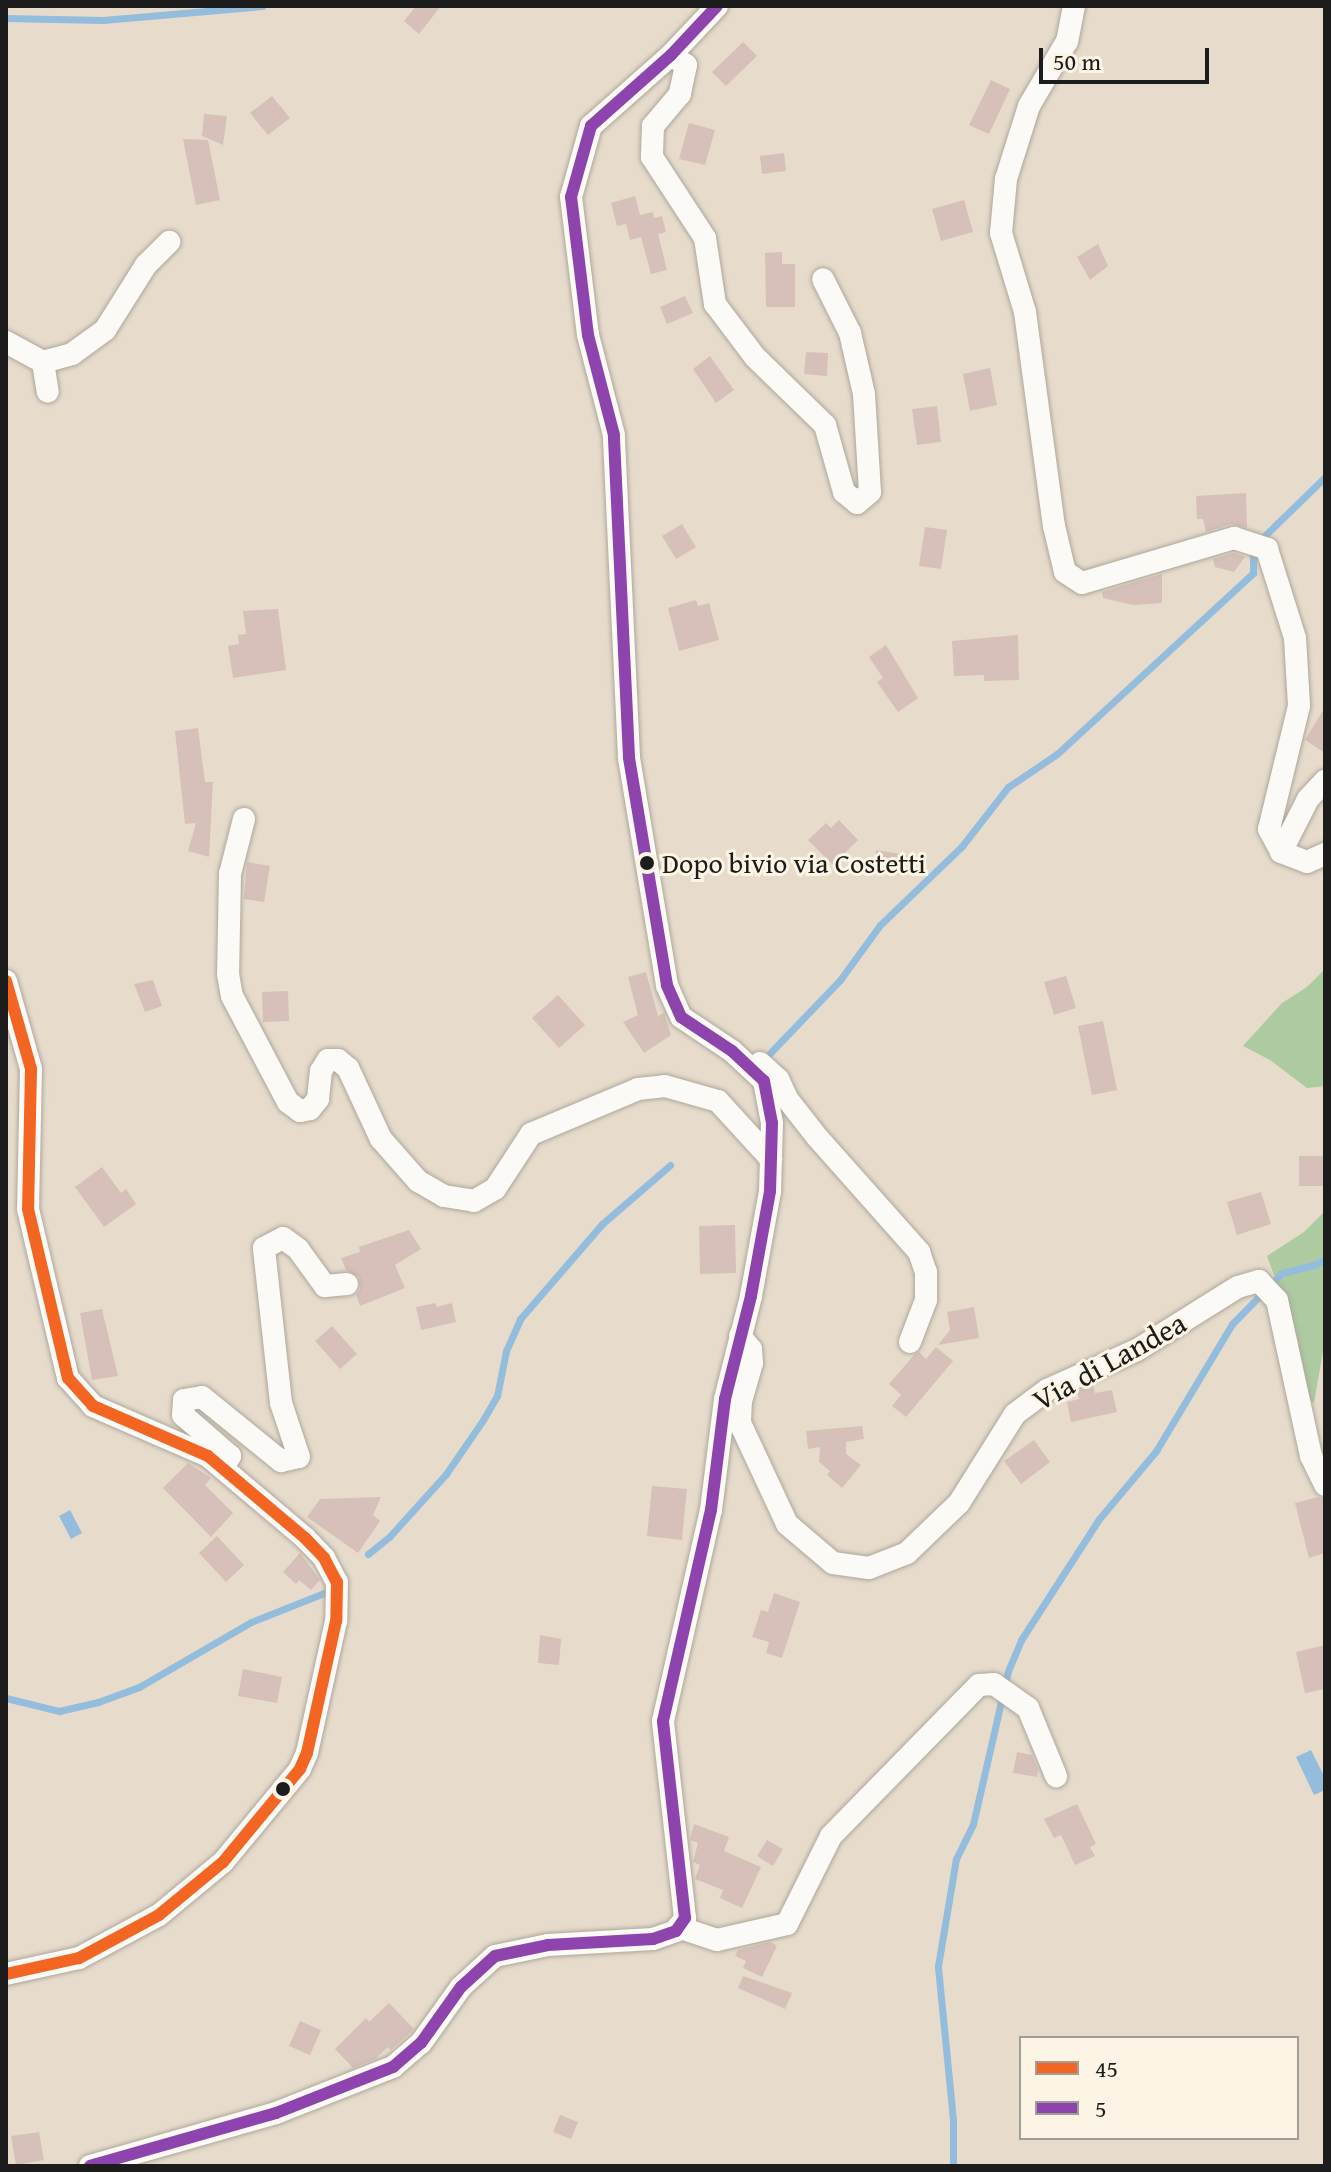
<!DOCTYPE html>
<html>
<head>
<meta charset="utf-8">
<style>
	body { margin:0 }
	#map { position:relative; width:1331px; height:2172px; overflow:hidden; background:#e7dccc; font-family:"Gentium Book Plus",serif }
	div>[style] { position:absolute }
	[style*='--x'] { left:calc(var(--x)*1px); top:calc(var(--y)*1px); width:calc(var(--w)*1px); rotate:calc(var(--a)*1deg) }
	.forest>* { inset:0; background:#adcaa1 }
	.water>* { inset:0; background:#94bcdc }
	.stream>* { height:7px; margin:-3.5px; padding:0 3.5px; transform-origin:3.5px; border-radius:3.5px; background:#94bcdc }
	.building>* { inset:0; background:#d6c0b9 }
	.roads { filter:drop-shadow(0 0 2px #aea79d) drop-shadow(0 0 2px #aea79d) }
	.minor>* { height:22px; margin:-11px; padding:0 11px; transform-origin:11px; border-radius:11px; background:#fbfaf7 }
	.bus-1>* { height:12px; margin:-6px; padding:0 6px; transform-origin:6px; border-radius:6px; background:#f26522 }
	.bus-2>* { height:12px; margin:-6px; padding:0 6px; transform-origin:6px; border-radius:6px; background:#8e44ad }
	.dots>* { width:22px; height:22px; translate:-50% -50%; box-sizing:border-box; border:4px solid #fcf5e5; border-radius:50% }
	span { translate:-50% -50%; white-space:nowrap; text-align:center; line-height:1.15; -webkit-text-stroke:6px #fcf5e5; paint-order:stroke }
	.bus-label { font-size:28px; color:#1c1c1c }
	.left { translate:0 -50%; text-align:left }
	.street-label { font-size:30px; color:#1c1c1c }
	.frame { position:absolute; inset:0; border:8px solid #1c1c1c; pointer-events:none }
	.legend { position:absolute; left:1019px; top:2036px; width:280px; height:104px; box-sizing:border-box; background:#fcf5e5; border:2px solid #a29e95; margin:0; padding:10px 14px; list-style:none; font-size:24px; color:#1c1c1c }
	.legend li { display:flex; align-items:center; gap:16px; height:40px }
	.legend b { width:40px; border:2px solid #a29e95 }
	.scale { position:absolute; left:1039px; top:48px; width:170px; height:36px; box-sizing:border-box; border:4px solid #1c1c1c; border-top:0; padding-left:10px; font-size:24px; line-height:28px; white-space:nowrap; color:#1c1c1c; -webkit-text-stroke:6px #fcf5e5; paint-order:stroke }
</style>
</head>
<body>
<div id="map">
	<div class="forest">
		<i style="clip-path:polygon(1325px 969px,1325px 1086px,1307px 1088px,1270px 1060px,1243px 1046px,1282px 1003px,1307px 987px)"></i>
		<i style="clip-path:polygon(1325px 1211px,1325px 1340px,1314px 1403px,1303px 1393px,1298px 1340px,1267px 1256px,1304px 1232px)"></i>
	</div>
	<div class="water">
		<i style="clip-path:polygon(70px 1510px,82px 1533px,71px 1539px,59px 1516px)"></i>
		<i style="clip-path:polygon(1311px 1750px,1325px 1778px,1325px 1790px,1314px 1795px,1296px 1757px)"></i>
	</div>
	<div class="stream">
		<i style="--x:6;--y:18;--w:97;--a:1.2"></i>
		<i style="--x:103;--y:20;--w:160;--a:-5"></i>
		<i style="--x:770;--y:1053;--w:101;--a:-46.2"></i>
		<i style="--x:840;--y:980;--w:68;--a:-54"></i>
		<i style="--x:880;--y:925;--w:114;--a:-43.9"></i>
		<i style="--x:962;--y:846;--w:75;--a:-52.1"></i>
		<i style="--x:1008;--y:787;--w:59;--a:-34"></i>
		<i style="--x:1057;--y:754;--w:267;--a:-42.7"></i>
		<i style="--x:1253;--y:573;--w:26;--a:-90"></i>
		<i style="--x:1253;--y:547;--w:100;--a:-44.2"></i>
		<i style="--x:368;--y:1554;--w:28;--a:-39"></i>
		<i style="--x:390;--y:1536;--w:84;--a:-47.9"></i>
		<i style="--x:446;--y:1474;--w:65;--a:-55.6"></i>
		<i style="--x:483;--y:1420;--w:28;--a:-60"></i>
		<i style="--x:497;--y:1396;--w:46;--a:-78.7"></i>
		<i style="--x:506;--y:1351;--w:35;--a:-66"></i>
		<i style="--x:520;--y:1319;--w:125;--a:-49.2"></i>
		<i style="--x:602;--y:1224;--w:90;--a:-40.9"></i>
		<i style="--x:6;--y:1698;--w:55;--a:13.8"></i>
		<i style="--x:59;--y:1711;--w:40;--a:-13"></i>
		<i style="--x:98;--y:1702;--w:44;--a:-20.1"></i>
		<i style="--x:139;--y:1687;--w:129;--a:-30.1"></i>
		<i style="--x:251;--y:1622;--w:84;--a:-21.7"></i>
		<i style="--x:953;--y:2166;--w:46;--a:-90"></i>
		<i style="--x:953;--y:2120;--w:155;--a:-95.6"></i>
		<i style="--x:938;--y:1966;--w:109;--a:-80.5"></i>
		<i style="--x:956;--y:1859;--w:39;--a:-64"></i>
		<i style="--x:973;--y:1824;--w:157;--a:-77.1"></i>
		<i style="--x:1008;--y:1671;--w:34;--a:-67"></i>
		<i style="--x:1021;--y:1640;--w:144;--a:-57.2"></i>
		<i style="--x:1099;--y:1519;--w:89;--a:-50"></i>
		<i style="--x:1156;--y:1451;--w:148;--a:-59.1"></i>
		<i style="--x:1232;--y:1324;--w:71;--a:-45.6"></i>
		<i style="--x:1282;--y:1273;--w:33;--a:-14"></i>
		<i style="--x:1314;--y:1265;--w:13;--a:-29"></i>
	</div>
	<div class="building">
		<i style="clip-path:polygon(416px 6px,441px 6px,419px 34px,404px 21px)"></i>
		<i style="clip-path:polygon(743px 42px,757px 56px,726px 86px,712px 72px)"></i>
		<i style="clip-path:polygon(991px 80px,1010px 89px,989px 134px,969px 125px)"></i>
		<i style="clip-path:polygon(272px 96px,290px 118px,268px 135px,250px 113px)"></i>
		<i style="clip-path:polygon(204px 114px,227px 116px,223px 145px,202px 136px)"></i>
		<i style="clip-path:polygon(689px 123px,715px 130px,705px 165px,679px 159px)"></i>
		<i style="clip-path:polygon(183px 139px,208px 140px,220px 200px,196px 205px)"></i>
		<i style="clip-path:polygon(784px 153px,786px 171px,762px 174px,760px 156px)"></i>
		<i style="clip-path:polygon(635px 196px,640px 215px,653px 212px,654px 218px,662px 216px,666px 232px,658px 234px,667px 270px,651px 274px,641px 237px,630px 240px,626px 224px,617px 226px,611px 203px)"></i>
		<i style="clip-path:polygon(964px 200px,973px 232px,941px 241px,932px 209px)"></i>
		<i style="clip-path:polygon(1098px 244px,1108px 266px,1090px 280px,1077px 257px)"></i>
		<i style="clip-path:polygon(782px 252px,782px 264px,795px 264px,795px 307px,766px 307px,765px 253px)"></i>
		<i style="clip-path:polygon(685px 296px,693px 313px,667px 324px,660px 307px)"></i>
		<i style="clip-path:polygon(806px 352px,828px 353px,827px 376px,804px 374px)"></i>
		<i style="clip-path:polygon(710px 356px,734px 390px,716px 403px,693px 369px)"></i>
		<i style="clip-path:polygon(990px 368px,997px 405px,970px 411px,963px 374px)"></i>
		<i style="clip-path:polygon(937px 406px,941px 442px,917px 445px,912px 409px)"></i>
		<i style="clip-path:polygon(1246px 493px,1247px 528px,1231px 524px,1206px 532px,1203px 519px,1197px 519px,1196px 496px)"></i>
		<i style="clip-path:polygon(682px 524px,696px 547px,676px 559px,662px 536px)"></i>
		<i style="clip-path:polygon(925px 527px,947px 530px,941px 569px,919px 566px)"></i>
		<i style="clip-path:polygon(1234px 553px,1245px 557px,1234px 572px,1215px 567px,1213px 559px)"></i>
		<i style="clip-path:polygon(1162px 574px,1162px 603px,1133px 605px,1103px 598px,1102px 592px)"></i>
		<i style="clip-path:polygon(696px 600px,698px 606px,709px 603px,719px 640px,679px 651px,668px 608px)"></i>
		<i style="clip-path:polygon(278px 609px,286px 670px,233px 678px,228px 646px,239px 644px,238px 635px,246px 634px,243px 611px)"></i>
		<i style="clip-path:polygon(1018px 635px,1019px 680px,984px 681px,984px 675px,954px 676px,952px 641px)"></i>
		<i style="clip-path:polygon(886px 645px,918px 698px,898px 712px,877px 682px,883px 678px,869px 657px)"></i>
		<i style="clip-path:polygon(1325px 707px,1325px 753px,1305px 740px)"></i>
		<i style="clip-path:polygon(198px 728px,205px 782px,213px 782px,209px 857px,188px 851px,196px 823px,185px 824px,175px 731px)"></i>
		<i style="clip-path:polygon(839px 820px,858px 840px,833px 865px,808px 840px,826px 823px,831px 828px)"></i>
		<i style="clip-path:polygon(876px 850px,908px 855px,905px 876px,873px 872px)"></i>
		<i style="clip-path:polygon(247px 862px,270px 866px,264px 902px,244px 899px)"></i>
		<i style="clip-path:polygon(646px 972px,658px 1016px,664px 1013px,671px 1035px,644px 1053px,623px 1022px,638px 1015px,628px 977px)"></i>
		<i style="clip-path:polygon(1066px 976px,1076px 1008px,1054px 1015px,1044px 982px)"></i>
		<i style="clip-path:polygon(153px 980px,162px 1006px,145px 1012px,134px 984px)"></i>
		<i style="clip-path:polygon(288px 991px,289px 1021px,263px 1022px,262px 992px)"></i>
		<i style="clip-path:polygon(558px 995px,585px 1025px,559px 1048px,532px 1018px)"></i>
		<i style="clip-path:polygon(1103px 1021px,1117px 1090px,1092px 1095px,1078px 1026px)"></i>
		<i style="clip-path:polygon(1299px 1156px,1325px 1156px,1325px 1186px,1299px 1186px)"></i>
		<i style="clip-path:polygon(102px 1167px,121px 1193px,126px 1189px,136px 1204px,104px 1227px,75px 1187px)"></i>
		<i style="clip-path:polygon(1261px 1192px,1271px 1224px,1237px 1235px,1227px 1202px)"></i>
		<i style="clip-path:polygon(735px 1225px,736px 1273px,700px 1274px,699px 1226px)"></i>
		<i style="clip-path:polygon(409px 1230px,421px 1249px,395px 1265px,405px 1288px,360px 1306px,356px 1295px,360px 1289px,359px 1277px,346px 1270px,341px 1258px,360px 1252px,359px 1247px)"></i>
		<i style="clip-path:polygon(436px 1303px,436px 1307px,452px 1303px,456px 1322px,421px 1330px,416px 1307px)"></i>
		<i style="clip-path:polygon(974px 1307px,979px 1338px,938px 1345px,950px 1330px,947px 1312px)"></i>
		<i style="clip-path:polygon(102px 1309px,118px 1376px,92px 1380px,80px 1313px)"></i>
		<i style="clip-path:polygon(332px 1326px,357px 1354px,340px 1369px,315px 1341px)"></i>
		<i style="clip-path:polygon(936px 1347px,953px 1361px,906px 1417px,892px 1406px,901px 1395px,889px 1384px,914px 1355px,919px 1352px,926px 1359px)"></i>
		<i style="clip-path:polygon(1093px 1385px,1095px 1393px,1112px 1390px,1117px 1412px,1071px 1422px,1067px 1402px,1079px 1399px,1077px 1392px)"></i>
		<i style="clip-path:polygon(862px 1426px,864px 1439px,846px 1442px,846px 1454px,861px 1465px,842px 1488px,827px 1475px,830px 1471px,819px 1462px,820px 1447px,808px 1449px,806px 1431px)"></i>
		<i style="clip-path:polygon(1034px 1440px,1050px 1462px,1021px 1484px,1004px 1461px)"></i>
		<i style="clip-path:polygon(188px 1463px,211px 1478px,205px 1485px,233px 1513px,211px 1537px,163px 1488px)"></i>
		<i style="clip-path:polygon(652px 1486px,687px 1489px,682px 1540px,647px 1536px)"></i>
		<i style="clip-path:polygon(381px 1497px,373px 1515px,380px 1521px,358px 1553px,307px 1517px,320px 1499px)"></i>
		<i style="clip-path:polygon(1318px 1497px,1325px 1499px,1325px 1553px,1309px 1558px,1295px 1503px)"></i>
		<i style="clip-path:polygon(217px 1536px,244px 1565px,226px 1582px,199px 1553px)"></i>
		<i style="clip-path:polygon(300px 1553px,320px 1580px,311px 1590px,299px 1580px,296px 1584px,283px 1572px)"></i>
		<i style="clip-path:polygon(774px 1593px,800px 1602px,782px 1658px,766px 1653px,769px 1642px,752px 1637px,761px 1610px,768px 1612px)"></i>
		<i style="clip-path:polygon(540px 1635px,561px 1639px,559px 1665px,538px 1663px)"></i>
		<i style="clip-path:polygon(1325px 1645px,1325px 1689px,1305px 1693px,1296px 1652px)"></i>
		<i style="clip-path:polygon(243px 1669px,282px 1677px,277px 1703px,238px 1696px)"></i>
		<i style="clip-path:polygon(1017px 1752px,1032px 1755px,1038px 1770px,1037px 1777px,1013px 1773px)"></i>
		<i style="clip-path:polygon(1077px 1804px,1096px 1844px,1090px 1847px,1095px 1856px,1075px 1865px,1061px 1835px,1054px 1838px,1044px 1819px)"></i>
		<i style="clip-path:polygon(694px 1824px,729px 1837px,724px 1851px,761px 1867px,742px 1908px,720px 1898px,723px 1890px,695px 1879px,700px 1865px,693px 1862px,698px 1843px,690px 1840px)"></i>
		<i style="clip-path:polygon(767px 1840px,783px 1849px,773px 1866px,757px 1856px)"></i>
		<i style="clip-path:polygon(770px 1942px,777px 1946px,762px 1977px,743px 1968px,746px 1961px,735px 1956px,738px 1950px)"></i>
		<i style="clip-path:polygon(743px 1976px,792px 1993px,785px 2009px,738px 1988px)"></i>
		<i style="clip-path:polygon(389px 2003px,414px 2029px,391px 2050px,388px 2047px,375px 2059px,353px 2068px,335px 2049px,366px 2018px,369px 2022px)"></i>
		<i style="clip-path:polygon(300px 2021px,321px 2030px,310px 2055px,289px 2046px)"></i>
		<i style="clip-path:polygon(560px 2115px,578px 2122px,571px 2139px,553px 2132px)"></i>
		<i style="clip-path:polygon(39px 2132px,44px 2160px,16px 2165px,11px 2136px)"></i>
	</div>
	<div class="roads">
		<div class="minor">
			<i style="--x:1074;--y:6;--w:36;--a:101"></i>
			<i style="--x:1067;--y:41;--w:75;--a:120.3"></i>
			<i style="--x:1029;--y:106;--w:77;--a:107.5"></i>
			<i style="--x:1006;--y:179;--w:54;--a:95.3"></i>
			<i style="--x:1001;--y:233;--w:83;--a:73.1"></i>
			<i style="--x:1025;--y:312;--w:216;--a:82.3"></i>
			<i style="--x:1054;--y:526;--w:47;--a:76.6"></i>
			<i style="--x:1065;--y:572;--w:20;--a:33"></i>
			<i style="--x:1082;--y:583;--w:159;--a:-16.5"></i>
			<i style="--x:1234;--y:538;--w:35;--a:18"></i>
			<i style="--x:1267;--y:549;--w:93;--a:72.5"></i>
			<i style="--x:1295;--y:638;--w:68;--a:86.6"></i>
			<i style="--x:1299;--y:706;--w:127;--a:103.7"></i>
			<i style="--x:1269;--y:829;--w:26;--a:62"></i>
			<i style="--x:1281;--y:852;--w:28;--a:21"></i>
			<i style="--x:1307;--y:862;--w:20;--a:-24"></i>
			<i style="--x:671;--y:55;--w:18;--a:34"></i>
			<i style="--x:686;--y:65;--w:30;--a:102"></i>
			<i style="--x:680;--y:94;--w:42;--a:130.2"></i>
			<i style="--x:653;--y:126;--w:31;--a:92"></i>
			<i style="--x:652;--y:157;--w:97;--a:56.8"></i>
			<i style="--x:705;--y:238;--w:67;--a:81.4"></i>
			<i style="--x:715;--y:304;--w:66;--a:53"></i>
			<i style="--x:755;--y:357;--w:98;--a:44.2"></i>
			<i style="--x:825;--y:425;--w:70;--a:74.2"></i>
			<i style="--x:844;--y:492;--w:17;--a:40"></i>
			<i style="--x:857;--y:503;--w:17;--a:-40"></i>
			<i style="--x:870;--y:492;--w:98;--a:-93.5"></i>
			<i style="--x:864;--y:394;--w:63;--a:-102.9"></i>
			<i style="--x:850;--y:333;--w:60;--a:-116.6"></i>
			<i style="--x:6;--y:342;--w:42;--a:28.4"></i>
			<i style="--x:43;--y:362;--w:30;--a:81"></i>
			<i style="--x:43;--y:362;--w:30;--a:-15"></i>
			<i style="--x:72;--y:354;--w:41;--a:-36"></i>
			<i style="--x:105;--y:330;--w:77;--a:-57.8"></i>
			<i style="--x:146;--y:265;--w:33;--a:-45"></i>
			<i style="--x:244;--y:819;--w:57;--a:104.3"></i>
			<i style="--x:230;--y:874;--w:100;--a:91.1"></i>
			<i style="--x:228;--y:974;--w:22;--a:80"></i>
			<i style="--x:232;--y:996;--w:120;--a:62.2"></i>
			<i style="--x:288;--y:1102;--w:15;--a:37"></i>
			<i style="--x:300;--y:1111;--w:10;--a:-11"></i>
			<i style="--x:310;--y:1109;--w:13;--a:-51"></i>
			<i style="--x:318;--y:1099;--w:28;--a:-84"></i>
			<i style="--x:321;--y:1071;--w:13;--a:-58"></i>
			<i style="--x:328;--y:1060;--w:10;--a:0"></i>
			<i style="--x:338;--y:1060;--w:13;--a:39"></i>
			<i style="--x:348;--y:1068;--w:78;--a:65.1"></i>
			<i style="--x:381;--y:1139;--w:56;--a:48.6"></i>
			<i style="--x:418;--y:1181;--w:30;--a:30"></i>
			<i style="--x:444;--y:1196;--w:30;--a:9"></i>
			<i style="--x:474;--y:1201;--w:24;--a:-30"></i>
			<i style="--x:495;--y:1189;--w:66;--a:-56.8"></i>
			<i style="--x:531;--y:1134;--w:116;--a:-22.8"></i>
			<i style="--x:638;--y:1089;--w:27;--a:-6"></i>
			<i style="--x:665;--y:1086;--w:55;--a:15.8"></i>
			<i style="--x:718;--y:1101;--w:79;--a:47.6"></i>
			<i style="--x:1281;--y:852;--w:59;--a:-63"></i>
			<i style="--x:1308;--y:799;--w:25;--a:-47"></i>
			<i style="--x:6;--y:981;--w:91;--a:74.1"></i>
			<i style="--x:31;--y:1069;--w:140;--a:91.2"></i>
			<i style="--x:28;--y:1209;--w:174;--a:76.7"></i>
			<i style="--x:68;--y:1378;--w:38;--a:48"></i>
			<i style="--x:93;--y:1406;--w:125;--a:23.5"></i>
			<i style="--x:208;--y:1456;--w:127;--a:40.2"></i>
			<i style="--x:305;--y:1538;--w:28;--a:46"></i>
			<i style="--x:324;--y:1558;--w:27;--a:62"></i>
			<i style="--x:337;--y:1582;--w:39;--a:91"></i>
			<i style="--x:336;--y:1621;--w:135;--a:102.4"></i>
			<i style="--x:307;--y:1753;--w:17;--a:114"></i>
			<i style="--x:300;--y:1769;--w:121;--a:129.6"></i>
			<i style="--x:223;--y:1862;--w:83;--a:140.4"></i>
			<i style="--x:159;--y:1915;--w:91;--a:151.7"></i>
			<i style="--x:79;--y:1958;--w:75;--a:167.6"></i>
			<i style="--x:760;--y:1063;--w:24;--a:42"></i>
			<i style="--x:778;--y:1079;--w:23;--a:65"></i>
			<i style="--x:788;--y:1100;--w:47;--a:51.9"></i>
			<i style="--x:817;--y:1137;--w:154;--a:48.4"></i>
			<i style="--x:919;--y:1252;--w:21;--a:71"></i>
			<i style="--x:926;--y:1272;--w:28;--a:90"></i>
			<i style="--x:926;--y:1300;--w:45;--a:110.9"></i>
			<i style="--x:740;--y:1336;--w:17;--a:50"></i>
			<i style="--x:751;--y:1349;--w:14;--a:86"></i>
			<i style="--x:752;--y:1363;--w:40;--a:106"></i>
			<i style="--x:741;--y:1401;--w:22;--a:93"></i>
			<i style="--x:740;--y:1423;--w:111;--a:65"></i>
			<i style="--x:787;--y:1524;--w:60;--a:40.3"></i>
			<i style="--x:833;--y:1563;--w:36;--a:8"></i>
			<i style="--x:869;--y:1568;--w:41;--a:-21.5"></i>
			<i style="--x:907;--y:1553;--w:72;--a:-43.9"></i>
			<i style="--x:959;--y:1503;--w:105;--a:-57.8"></i>
			<i style="--x:1015;--y:1414;--w:40;--a:-37"></i>
			<i style="--x:1047;--y:1390;--w:98;--a:-24"></i>
			<i style="--x:1137;--y:1350;--w:119;--a:-32"></i>
			<i style="--x:1238;--y:1287;--w:22;--a:-16"></i>
			<i style="--x:1259;--y:1281;--w:26;--a:47"></i>
			<i style="--x:1277;--y:1300;--w:160;--a:77.7"></i>
			<i style="--x:1311;--y:1456;--w:32;--a:64"></i>
			<i style="--x:227;--y:1461;--w:6;--a:-59"></i>
			<i style="--x:230;--y:1456;--w:62;--a:-138.9"></i>
			<i style="--x:183;--y:1415;--w:15;--a:-86"></i>
			<i style="--x:184;--y:1400;--w:18;--a:-9"></i>
			<i style="--x:202;--y:1397;--w:102;--a:39"></i>
			<i style="--x:281;--y:1461;--w:18;--a:-13"></i>
			<i style="--x:299;--y:1457;--w:57;--a:-108.4"></i>
			<i style="--x:281;--y:1403;--w:156;--a:-96.3"></i>
			<i style="--x:264;--y:1248;--w:21;--a:-28"></i>
			<i style="--x:283;--y:1238;--w:19;--a:36"></i>
			<i style="--x:298;--y:1249;--w:46;--a:53.9"></i>
			<i style="--x:325;--y:1286;--w:22;--a:-5"></i>
			<i style="--x:678;--y:1927;--w:41;--a:18.4"></i>
			<i style="--x:717;--y:1940;--w:72;--a:-12.9"></i>
			<i style="--x:787;--y:1924;--w:98;--a:-63.4"></i>
			<i style="--x:831;--y:1836;--w:211;--a:-45.6"></i>
			<i style="--x:979;--y:1685;--w:15;--a:-4"></i>
			<i style="--x:994;--y:1684;--w:42;--a:35.2"></i>
			<i style="--x:1028;--y:1708;--w:74;--a:67.6"></i>
			<i style="--x:90;--y:2166;--w:193;--a:-15.9"></i>
			<i style="--x:276;--y:2113;--w:126;--a:-21.5"></i>
			<i style="--x:393;--y:2067;--w:37;--a:-41"></i>
			<i style="--x:421;--y:2043;--w:69;--a:-54.5"></i>
			<i style="--x:461;--y:1987;--w:46;--a:-42.4"></i>
			<i style="--x:495;--y:1956;--w:54;--a:-11.7"></i>
			<i style="--x:548;--y:1945;--w:105;--a:-3.3"></i>
			<i style="--x:653;--y:1939;--w:24;--a:-19"></i>
			<i style="--x:676;--y:1931;--w:16;--a:-55"></i>
			<i style="--x:685;--y:1918;--w:198;--a:-96.4"></i>
			<i style="--x:663;--y:1721;--w:216;--a:-77.2"></i>
			<i style="--x:711;--y:1510;--w:112;--a:-82.8"></i>
			<i style="--x:725;--y:1399;--w:106;--a:-75.8"></i>
			<i style="--x:751;--y:1296;--w:107;--a:-79.7"></i>
			<i style="--x:770;--y:1191;--w:68;--a:-88.3"></i>
			<i style="--x:772;--y:1123;--w:43;--a:-100.8"></i>
			<i style="--x:764;--y:1081;--w:44;--a:-136.8"></i>
			<i style="--x:732;--y:1051;--w:61;--a:-146.3"></i>
			<i style="--x:681;--y:1017;--w:35;--a:-114"></i>
			<i style="--x:667;--y:985;--w:231;--a:-99.5"></i>
			<i style="--x:629;--y:757;--w:322;--a:-92.7"></i>
			<i style="--x:614;--y:435;--w:103;--a:-104.6"></i>
			<i style="--x:588;--y:335;--w:139;--a:-97"></i>
			<i style="--x:571;--y:197;--w:74;--a:-74.3"></i>
			<i style="--x:591;--y:126;--w:107;--a:-41.6"></i>
			<i style="--x:671;--y:55;--w:67;--a:-46.8"></i>
		</div>
	</div>
	<div class="bus-1">
		<i style="--x:6;--y:981;--w:91;--a:74.1"></i>
		<i style="--x:31;--y:1069;--w:140;--a:91.2"></i>
		<i style="--x:28;--y:1209;--w:174;--a:76.7"></i>
		<i style="--x:68;--y:1378;--w:38;--a:48"></i>
		<i style="--x:93;--y:1406;--w:125;--a:23.5"></i>
		<i style="--x:208;--y:1456;--w:127;--a:40.2"></i>
		<i style="--x:305;--y:1538;--w:28;--a:46"></i>
		<i style="--x:324;--y:1558;--w:27;--a:62"></i>
		<i style="--x:337;--y:1582;--w:39;--a:91"></i>
		<i style="--x:336;--y:1621;--w:135;--a:102.4"></i>
		<i style="--x:307;--y:1753;--w:17;--a:114"></i>
		<i style="--x:300;--y:1769;--w:121;--a:129.6"></i>
		<i style="--x:223;--y:1862;--w:83;--a:140.4"></i>
		<i style="--x:159;--y:1915;--w:91;--a:151.7"></i>
		<i style="--x:79;--y:1958;--w:75;--a:167.6"></i>
	</div>
	<div class="bus-2">
		<i style="--x:90;--y:2166;--w:193;--a:-15.9"></i>
		<i style="--x:276;--y:2113;--w:126;--a:-21.5"></i>
		<i style="--x:393;--y:2067;--w:37;--a:-41"></i>
		<i style="--x:421;--y:2043;--w:69;--a:-54.5"></i>
		<i style="--x:461;--y:1987;--w:46;--a:-42.4"></i>
		<i style="--x:495;--y:1956;--w:54;--a:-11.7"></i>
		<i style="--x:548;--y:1945;--w:105;--a:-3.3"></i>
		<i style="--x:653;--y:1939;--w:24;--a:-19"></i>
		<i style="--x:676;--y:1931;--w:16;--a:-55"></i>
		<i style="--x:685;--y:1918;--w:198;--a:-96.4"></i>
		<i style="--x:663;--y:1721;--w:216;--a:-77.2"></i>
		<i style="--x:711;--y:1510;--w:112;--a:-82.8"></i>
		<i style="--x:725;--y:1399;--w:106;--a:-75.8"></i>
		<i style="--x:751;--y:1296;--w:107;--a:-79.7"></i>
		<i style="--x:770;--y:1191;--w:68;--a:-88.3"></i>
		<i style="--x:772;--y:1123;--w:43;--a:-100.8"></i>
		<i style="--x:764;--y:1081;--w:44;--a:-136.8"></i>
		<i style="--x:732;--y:1051;--w:61;--a:-146.3"></i>
		<i style="--x:681;--y:1017;--w:35;--a:-114"></i>
		<i style="--x:667;--y:985;--w:231;--a:-99.5"></i>
		<i style="--x:629;--y:757;--w:322;--a:-92.7"></i>
		<i style="--x:614;--y:435;--w:103;--a:-104.6"></i>
		<i style="--x:588;--y:335;--w:139;--a:-97"></i>
		<i style="--x:571;--y:197;--w:74;--a:-74.3"></i>
		<i style="--x:591;--y:126;--w:107;--a:-41.6"></i>
		<i style="--x:671;--y:55;--w:67;--a:-46.8"></i>
	</div>
	<div class="dots">
		<i style="left:647px;top:863px;background:#1c1c1c"></i>
		<i style="left:283px;top:1789px;background:#1c1c1c"></i>
	</div>
	<div class="bus-label">
		<span class="left" style="left:662px;top:863px">Dopo bivio via Costetti</span>
	</div>
	<div class="street-label">
		<span style="left:1109px;top:1361px;rotate:-29deg">Via di Landea</span>
	</div>
	<div class="frame"></div>
	<ul class="legend">
	<li><b style="height:10px;background:#f26522"></b>45</li>
	<li><b style="height:10px;background:#8e44ad"></b>5</li>
	</ul>
	<div class="scale">50 m</div>
</div>
</body>
</html>
